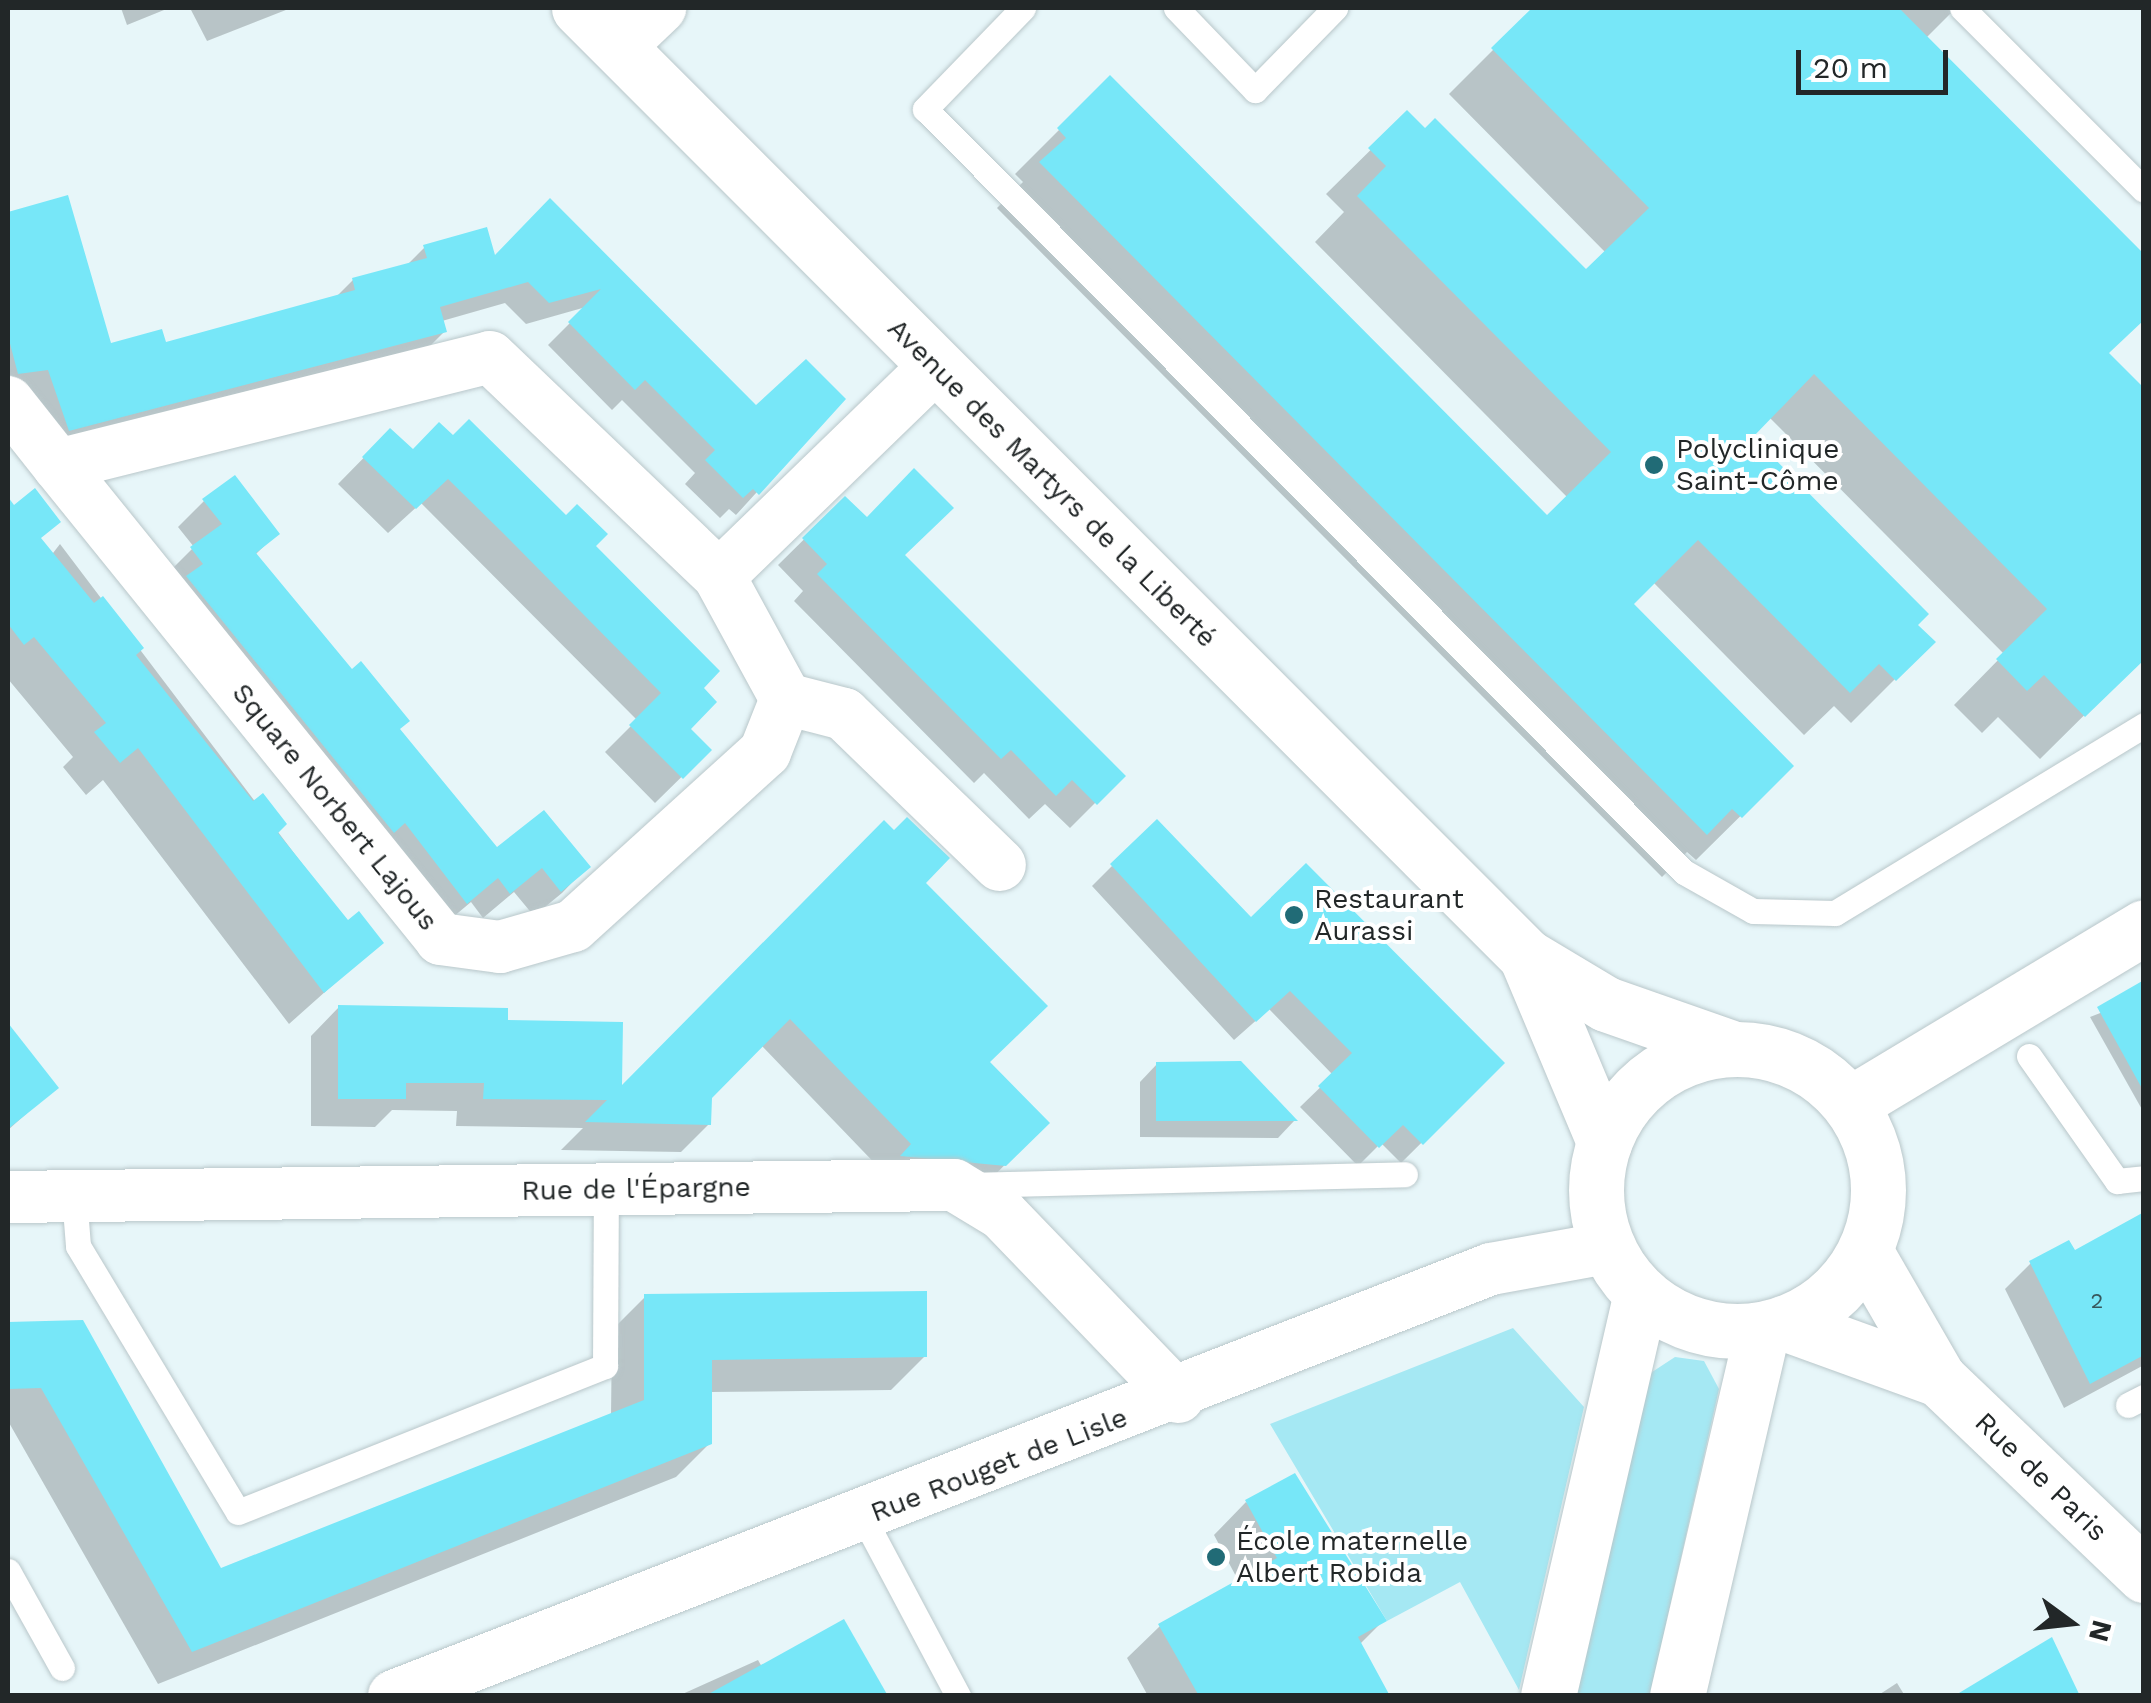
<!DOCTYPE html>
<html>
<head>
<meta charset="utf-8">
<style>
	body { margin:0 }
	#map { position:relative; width:2151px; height:1703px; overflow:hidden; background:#e7f6f9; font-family:"Work Sans",sans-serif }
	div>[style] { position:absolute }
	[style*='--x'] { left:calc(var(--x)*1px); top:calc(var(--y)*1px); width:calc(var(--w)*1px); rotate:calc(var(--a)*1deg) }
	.green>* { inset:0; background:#a5e8f3 }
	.shadow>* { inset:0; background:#0003 }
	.building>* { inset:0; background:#77e7f8 }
	.roads { filter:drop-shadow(0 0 2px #b9c7ca) drop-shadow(0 0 2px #b9c7ca) }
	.service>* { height:25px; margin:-12.5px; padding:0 12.5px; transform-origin:12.5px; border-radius:12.5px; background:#fff }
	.minor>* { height:52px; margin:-26px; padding:0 26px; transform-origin:26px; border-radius:26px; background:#fff }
	.tertiary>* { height:55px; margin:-27.5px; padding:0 27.5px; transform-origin:27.5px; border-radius:27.5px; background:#fff }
	.tertiary>.ring { margin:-27.5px; padding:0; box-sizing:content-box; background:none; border:55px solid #fff; border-radius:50% }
	.dots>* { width:28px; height:28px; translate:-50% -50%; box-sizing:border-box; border:5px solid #fff; border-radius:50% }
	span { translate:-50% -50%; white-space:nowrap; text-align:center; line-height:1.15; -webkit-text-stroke:8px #fff; paint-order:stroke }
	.number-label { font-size:22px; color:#37575c }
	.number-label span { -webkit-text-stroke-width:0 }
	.poi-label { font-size:28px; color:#222728 }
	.left { translate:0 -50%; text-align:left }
	.street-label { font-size:28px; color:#222728 }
	.frame { position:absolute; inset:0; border:10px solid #222728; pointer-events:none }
	.north { position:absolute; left:2021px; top:1573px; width:100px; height:100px; -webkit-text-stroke:8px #fff; paint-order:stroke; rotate:105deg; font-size:28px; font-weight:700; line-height:40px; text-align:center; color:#222728 }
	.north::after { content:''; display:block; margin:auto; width:35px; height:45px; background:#222728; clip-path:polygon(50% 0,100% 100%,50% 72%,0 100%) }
	.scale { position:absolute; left:1796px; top:50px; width:152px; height:45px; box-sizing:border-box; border:5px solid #222728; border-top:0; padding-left:12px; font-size:30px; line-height:35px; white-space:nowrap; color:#222728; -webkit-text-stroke:8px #fff; paint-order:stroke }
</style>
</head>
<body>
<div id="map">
	<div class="green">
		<i style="clip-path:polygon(1513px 1328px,1584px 1407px,1519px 1690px,1460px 1582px,1387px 1621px,1270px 1424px)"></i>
		<i style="clip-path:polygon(1675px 1357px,1704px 1361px,1719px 1389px,1650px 1695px,1573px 1696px,1646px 1376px)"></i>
	</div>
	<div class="shadow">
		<i style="clip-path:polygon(121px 8px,169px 8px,127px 25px)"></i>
		<i style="clip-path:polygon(190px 8px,291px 8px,207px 41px)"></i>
		<i style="clip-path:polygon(1535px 8px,1956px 8px,1926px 38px,2106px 354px,2144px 656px,2040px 759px,1998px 717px,1982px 733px,1954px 705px,2004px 654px,1769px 417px,1749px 437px,1932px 642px,1851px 723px,1834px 706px,1804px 735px,1653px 582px,1631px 604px,1791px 766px,1696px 860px,1687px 852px,1662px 877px,997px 208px,1023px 182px,1015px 174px,1110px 79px,1547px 519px,1568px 498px,1315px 242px,1344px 212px,1326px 194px,1407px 114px,1586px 273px,1606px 253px,1449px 94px)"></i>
		<i style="clip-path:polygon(66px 198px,109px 346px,164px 345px,334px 299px,353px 280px,405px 267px,424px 248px,493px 259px,550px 201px,756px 408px,842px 399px,736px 515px,729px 509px,720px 518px,685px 484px,695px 473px,622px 400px,612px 410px,548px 345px,586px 307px,526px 324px,505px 303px,442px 321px,445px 331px,423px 353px,48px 452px,8px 393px,8px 215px)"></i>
		<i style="clip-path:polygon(390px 431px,412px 452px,593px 546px,700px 688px,687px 729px,709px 750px,655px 803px,605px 752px,637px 720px,421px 503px,388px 533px,338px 484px)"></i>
		<i style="clip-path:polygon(845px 499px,1122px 776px,1070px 828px,1045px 804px,1029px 819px,984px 773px,974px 783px,794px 601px,803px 591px,778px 565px)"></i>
		<i style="clip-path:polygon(204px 501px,276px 534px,255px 555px,497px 851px,587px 867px,562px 893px,534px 916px,514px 892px,483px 918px,471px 902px,440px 928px,166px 575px,194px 547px,178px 527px)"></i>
		<i style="clip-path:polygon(60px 544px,347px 923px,381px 942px,289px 1024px,103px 780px,86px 795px,63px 767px,73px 757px,8px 679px,8px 611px)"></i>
		<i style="clip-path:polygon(1112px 866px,1251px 921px,1502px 1063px,1401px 1163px,1381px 1143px,1358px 1166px,1300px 1107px,1333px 1075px,1269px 1009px,1234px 1040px,1092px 886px)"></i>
		<i style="clip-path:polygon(923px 883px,987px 1063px,1046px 1123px,976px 1194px,885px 1174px,761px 1045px,710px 1097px,709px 1124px,681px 1152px,561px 1150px,583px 1128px,456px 1126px,457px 1111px,392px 1110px,375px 1127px,311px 1126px,311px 1036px,339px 1007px,505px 1022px,619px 1091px)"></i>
		<i style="clip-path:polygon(2144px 996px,2144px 1113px,2090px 1017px)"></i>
		<i style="clip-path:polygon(8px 1027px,55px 1088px,8px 1130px)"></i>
		<i style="clip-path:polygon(1157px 1064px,1239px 1064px,1294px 1121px,1278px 1138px,1140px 1137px,1140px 1082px)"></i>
		<i style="clip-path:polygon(2144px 1215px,2144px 1365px,2064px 1408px,2005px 1289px,2031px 1263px,2074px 1253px)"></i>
		<i style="clip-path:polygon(645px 1297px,925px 1356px,891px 1390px,710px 1392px,710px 1443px,676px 1477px,158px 1684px,8px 1421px,8px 1325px,82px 1323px,220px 1571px,611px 1415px,612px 1330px)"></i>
		<i style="clip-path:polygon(1246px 1502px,1383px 1621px,1359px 1645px,1387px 1696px,1148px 1696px,1127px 1658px,1160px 1626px,1239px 1582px,1214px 1535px)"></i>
		<i style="clip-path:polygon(758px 1660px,762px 1667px,881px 1696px,678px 1696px)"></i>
		<i style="clip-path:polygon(1897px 1683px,1905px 1696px,1877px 1696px)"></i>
	</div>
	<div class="building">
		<i style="clip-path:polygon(1532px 8px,1899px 8px,2144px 254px,2144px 320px,2109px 353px,2144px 388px,2144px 660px,2085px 717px,2044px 675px,2027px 691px,1996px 659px,2047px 609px,1814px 374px,1753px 437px,1929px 614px,1918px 625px,1936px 642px,1896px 681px,1879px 664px,1850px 693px,1698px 540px,1634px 604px,1794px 766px,1742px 818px,1732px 809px,1707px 835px,1039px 162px,1066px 138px,1057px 128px,1110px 75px,1547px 515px,1611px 452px,1357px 196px,1386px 166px,1368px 148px,1407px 110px,1425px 128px,1435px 118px,1586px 269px,1649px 208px,1491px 48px)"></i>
		<i style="clip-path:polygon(68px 195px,111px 343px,162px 329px,166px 342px,355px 290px,352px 278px,427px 258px,423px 245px,487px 227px,495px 255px,550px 198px,756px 405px,806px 359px,846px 399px,759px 495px,753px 489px,743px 498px,705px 460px,715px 450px,645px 380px,635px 390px,568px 322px,601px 289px,549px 303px,528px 282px,440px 307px,447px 332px,69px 431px,48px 370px,18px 374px,8px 336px,8px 212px)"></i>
		<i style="clip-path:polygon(469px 419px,566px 515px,577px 504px,608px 534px,596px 546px,720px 671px,704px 688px,717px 702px,691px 729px,712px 750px,683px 779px,629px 725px,661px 693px,503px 533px,448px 479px,416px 509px,362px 457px,390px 428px,413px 449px,439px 422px,453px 435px)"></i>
		<i style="clip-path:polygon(914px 468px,954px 508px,905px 555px,1126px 776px,1097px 805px,1072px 780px,1056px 796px,1011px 750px,1001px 759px,817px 574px,827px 564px,802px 538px,845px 496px,867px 517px)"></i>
		<i style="clip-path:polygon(235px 475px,280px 534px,256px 553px,352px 669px,361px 661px,410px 721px,400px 729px,497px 847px,544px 810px,591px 867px,561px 892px,542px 868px,510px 894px,498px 878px,467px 904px,405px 823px,394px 833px,186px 576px,203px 564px,190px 547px,222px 524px,202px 499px)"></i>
		<i style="clip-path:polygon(35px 488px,61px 522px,41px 538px,94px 603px,103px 596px,144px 648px,136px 655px,253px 801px,263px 793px,287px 824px,278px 833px,348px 920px,359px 911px,384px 943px,324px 993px,138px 748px,120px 763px,94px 732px,106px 723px,34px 637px,24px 645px,8px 624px,8px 497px,14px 505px)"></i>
		<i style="clip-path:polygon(907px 817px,950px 858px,926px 883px,1048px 1006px,990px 1062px,1050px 1123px,1006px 1166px,900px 1156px,911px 1144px,790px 1019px,712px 1098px,711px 1125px,585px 1122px,607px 1100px,483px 1099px,484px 1083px,406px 1083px,406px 1099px,338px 1099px,338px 1005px,508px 1008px,508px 1020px,623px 1022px,622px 1085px,884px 820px,894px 830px)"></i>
		<i style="clip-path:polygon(1157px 819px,1251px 917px,1306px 863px,1505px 1063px,1423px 1145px,1403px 1125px,1379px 1148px,1318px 1086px,1352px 1053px,1290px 991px,1256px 1022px,1110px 864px)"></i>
		<i style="clip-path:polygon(2144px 980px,2144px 1092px,2097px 1007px)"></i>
		<i style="clip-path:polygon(8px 1023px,59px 1088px,8px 1129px)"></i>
		<i style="clip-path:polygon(1241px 1061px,1298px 1121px,1156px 1121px,1156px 1062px)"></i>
		<i style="clip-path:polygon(2144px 1212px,2144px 1355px,2090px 1384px,2029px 1261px,2069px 1240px,2075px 1250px)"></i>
		<i style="clip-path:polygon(927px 1291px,927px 1357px,712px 1360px,712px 1444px,192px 1652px,41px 1388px,8px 1389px,8px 1322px,83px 1320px,221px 1568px,644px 1400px,644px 1294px)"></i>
		<i style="clip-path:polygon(1295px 1473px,1387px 1621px,1358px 1637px,1390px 1696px,1199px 1696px,1158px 1624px,1277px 1558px,1245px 1500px)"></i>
		<i style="clip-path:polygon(844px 1619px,888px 1696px,705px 1696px)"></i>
		<i style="clip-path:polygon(2052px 1637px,2080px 1696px,1954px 1696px)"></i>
	</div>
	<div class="roads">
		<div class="service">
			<i style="--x:1023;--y:8;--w:141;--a:134.1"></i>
			<i style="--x:925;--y:109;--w:1076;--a:45.15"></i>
			<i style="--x:1684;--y:872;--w:79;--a:29.5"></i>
			<i style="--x:1753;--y:911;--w:82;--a:1.4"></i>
			<i style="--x:1835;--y:913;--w:362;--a:-31.3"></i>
			<i style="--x:1176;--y:8;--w:114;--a:46.1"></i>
			<i style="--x:1255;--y:90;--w:115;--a:-45.7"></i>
			<i style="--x:1962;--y:8;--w:257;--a:45"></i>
			<i style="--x:2029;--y:1056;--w:153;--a:54.9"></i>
			<i style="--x:2117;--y:1181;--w:27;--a:-6"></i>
			<i style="--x:969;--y:1185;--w:436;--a:-1.4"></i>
			<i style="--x:74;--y:1196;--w:50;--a:85.4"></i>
			<i style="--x:78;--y:1246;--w:310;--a:59"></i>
			<i style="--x:238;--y:1512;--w:395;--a:-21.7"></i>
			<i style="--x:605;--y:1366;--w:177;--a:-89.7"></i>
			<i style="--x:2128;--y:1405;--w:18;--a:-27"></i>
			<i style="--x:863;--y:1517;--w:203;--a:62"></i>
			<i style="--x:8;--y:1571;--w:111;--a:60.9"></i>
		</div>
		<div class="minor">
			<i style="--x:619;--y:47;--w:57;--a:-43.6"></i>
			<i style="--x:8;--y:402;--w:80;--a:51.6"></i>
			<i style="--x:719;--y:576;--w:140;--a:61.4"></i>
			<i style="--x:786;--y:699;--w:57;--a:111.6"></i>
			<i style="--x:765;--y:752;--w:259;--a:137.8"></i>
			<i style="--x:573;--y:926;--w:76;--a:164"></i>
			<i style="--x:500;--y:947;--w:60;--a:-172.3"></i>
			<i style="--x:441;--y:939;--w:609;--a:-128.94"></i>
			<i style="--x:58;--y:465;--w:445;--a:-14"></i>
			<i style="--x:490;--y:357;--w:317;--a:43.7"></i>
			<i style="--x:719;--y:576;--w:301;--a:-44.1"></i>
			<i style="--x:786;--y:699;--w:60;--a:14.5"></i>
			<i style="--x:844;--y:714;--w:217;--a:44.1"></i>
			<i style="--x:8;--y:1197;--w:946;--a:-0.73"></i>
			<i style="--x:954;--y:1185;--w:56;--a:31.1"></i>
			<i style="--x:1002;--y:1214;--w:254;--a:46.1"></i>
			<i style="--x:394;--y:1696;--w:1177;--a:-21.27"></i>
			<i style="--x:1491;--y:1269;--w:118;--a:-10.3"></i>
		</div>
		<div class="tertiary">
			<i style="--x:579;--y:8;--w:1340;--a:45.03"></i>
			<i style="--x:1526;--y:956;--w:93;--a:31"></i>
			<i style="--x:1606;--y:1004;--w:130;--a:19.3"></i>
			<i style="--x:1526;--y:956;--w:202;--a:67.2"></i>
			<i class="ring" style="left:1596px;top:1049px;width:227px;height:227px"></i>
			<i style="--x:1850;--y:1104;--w:343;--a:-31"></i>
			<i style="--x:1865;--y:1251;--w:148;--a:60"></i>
			<i style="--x:1939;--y:1379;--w:284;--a:43.7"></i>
			<i style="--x:1784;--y:1323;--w:165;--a:19.9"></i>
			<i style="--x:1548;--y:1696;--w:410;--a:-77"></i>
			<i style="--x:1677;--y:1696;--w:375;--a:-76.9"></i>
		</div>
	</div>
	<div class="dots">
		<i style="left:1654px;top:465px;background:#216b76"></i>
		<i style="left:1294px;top:915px;background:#216b76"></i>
		<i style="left:1216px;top:1557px;background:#216b76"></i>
	</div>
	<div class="number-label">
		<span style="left:2097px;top:1301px">2</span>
	</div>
	<div class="poi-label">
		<span class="left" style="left:1676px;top:465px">Polyclinique<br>Saint-Côme</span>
		<span class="left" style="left:1314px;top:915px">Restaurant<br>Aurassi</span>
		<span class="left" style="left:1236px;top:1557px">École maternelle<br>Albert Robida</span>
	</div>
	<div class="street-label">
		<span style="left:1052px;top:483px;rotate:45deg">Avenue des Martyrs de la Liberté</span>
		<span style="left:335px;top:807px;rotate:51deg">Square Norbert Lajous</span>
		<span style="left:636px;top:1189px;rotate:-1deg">Rue de l'Épargne</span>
		<span style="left:999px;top:1465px;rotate:-21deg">Rue Rouget de Lisle</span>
		<span style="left:2041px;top:1477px;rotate:44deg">Rue de Paris</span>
	</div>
	<div class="frame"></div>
	<div class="north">N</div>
	<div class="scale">20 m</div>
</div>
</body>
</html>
